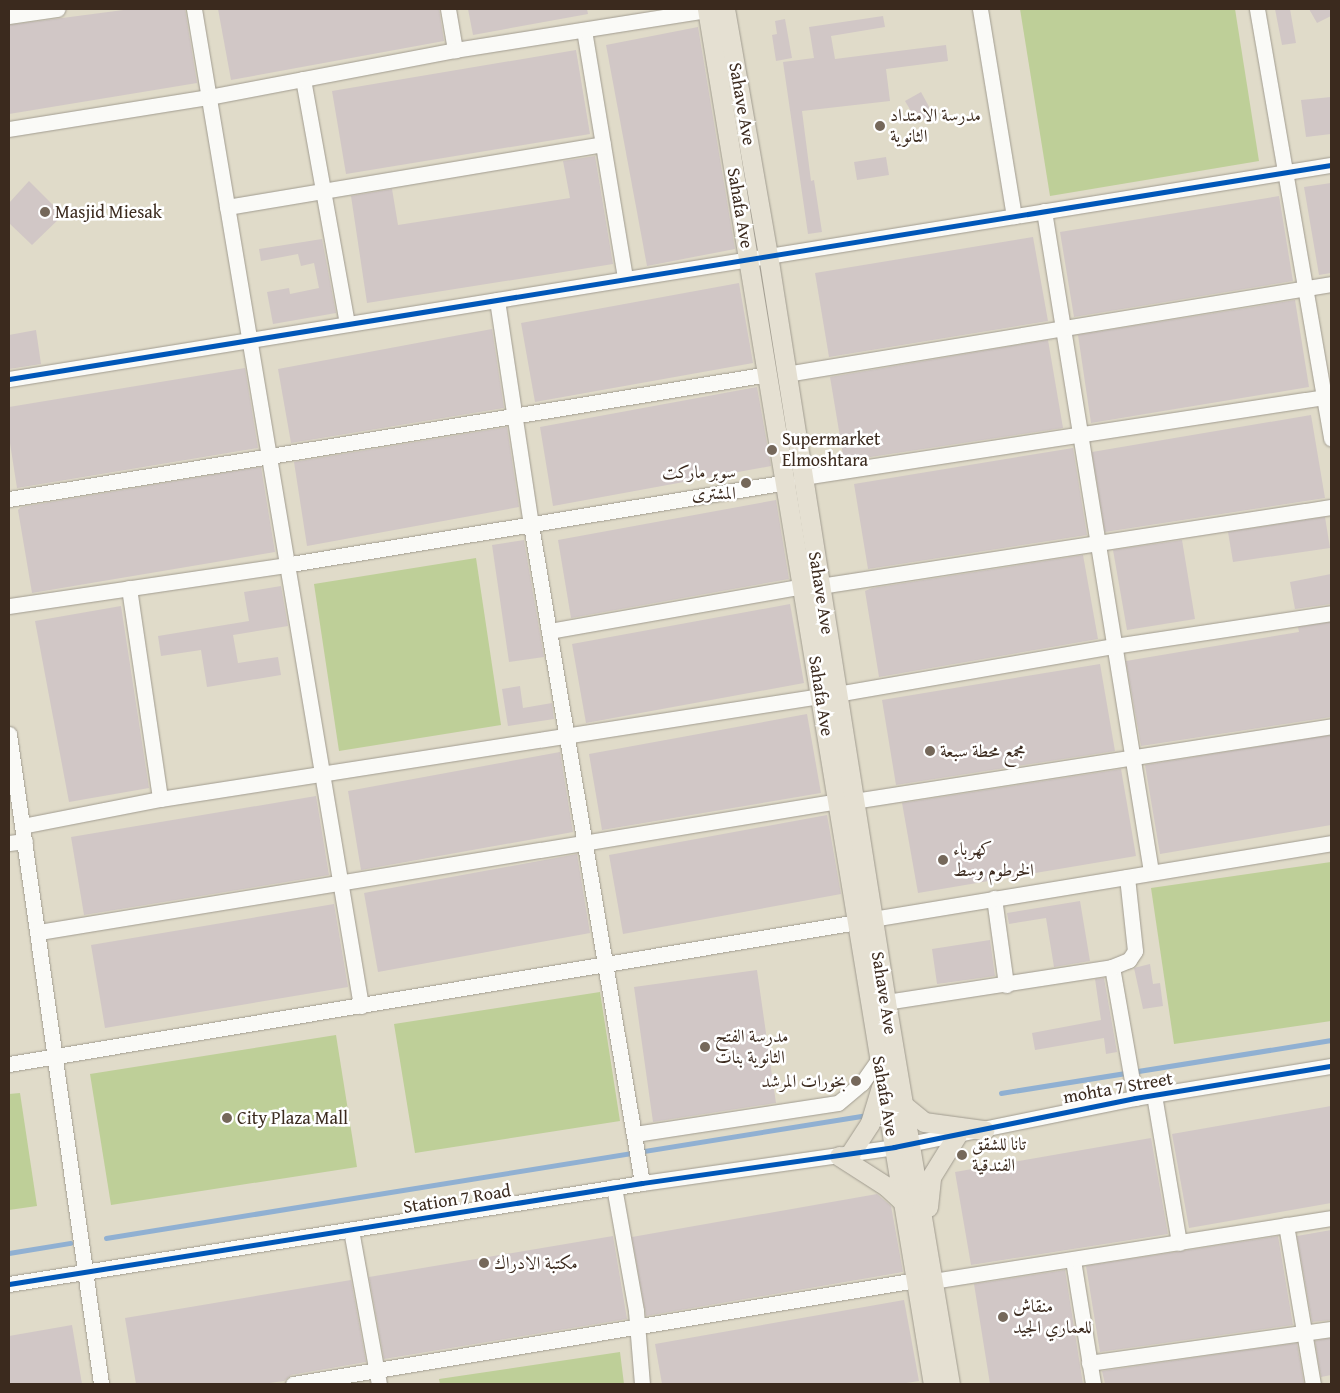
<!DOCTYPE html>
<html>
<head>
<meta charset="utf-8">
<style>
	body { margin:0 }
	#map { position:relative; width:1340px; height:1393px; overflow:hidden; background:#e0dbc9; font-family:"Gentium Book Plus",Amiri,serif }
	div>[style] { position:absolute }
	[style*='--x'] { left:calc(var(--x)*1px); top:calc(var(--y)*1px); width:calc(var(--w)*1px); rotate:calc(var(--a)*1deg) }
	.green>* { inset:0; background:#becf98 }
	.stream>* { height:4.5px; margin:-2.25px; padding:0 2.25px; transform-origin:2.25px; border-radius:2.25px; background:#90b0d2 }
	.building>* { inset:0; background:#d1c7c6 }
	.roads { filter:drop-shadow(0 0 1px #a19c90) drop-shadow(0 0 1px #a19c90) }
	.minor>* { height:15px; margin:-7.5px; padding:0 7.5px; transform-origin:7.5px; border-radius:7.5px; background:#fafaf7 }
	.major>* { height:19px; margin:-9.5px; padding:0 9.5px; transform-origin:9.5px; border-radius:9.5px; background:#e5e0d2 }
	.cycleway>* { height:5px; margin:-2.5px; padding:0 2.5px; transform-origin:2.5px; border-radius:2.5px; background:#0057b8 }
	.dots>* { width:14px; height:14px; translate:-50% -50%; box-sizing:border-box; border:2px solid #fff; border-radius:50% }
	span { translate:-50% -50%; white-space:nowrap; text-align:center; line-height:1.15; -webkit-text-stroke:5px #fff; paint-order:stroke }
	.street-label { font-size:18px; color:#3b2a1e }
	.poi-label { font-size:18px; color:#3b2a1e }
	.left { translate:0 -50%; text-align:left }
	.right { translate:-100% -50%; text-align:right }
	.frame { position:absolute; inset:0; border:10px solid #3b2a1e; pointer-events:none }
</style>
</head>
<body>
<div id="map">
	<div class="green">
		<i style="clip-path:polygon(1020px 9px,1235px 9px,1259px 161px,1050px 196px)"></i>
		<i style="clip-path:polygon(476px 558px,501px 725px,339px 751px,314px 584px)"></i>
		<i style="clip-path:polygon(1331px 862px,1331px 1021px,1174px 1044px,1151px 888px)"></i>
		<i style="clip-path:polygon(600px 992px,620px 1121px,415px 1153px,394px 1024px)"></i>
		<i style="clip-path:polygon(336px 1035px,357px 1167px,111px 1205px,90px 1074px)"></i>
		<i style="clip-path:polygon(20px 1093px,37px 1206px,9px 1210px,9px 1094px)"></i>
		<i style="clip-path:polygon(620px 1352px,624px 1384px,440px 1384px,439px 1379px)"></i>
	</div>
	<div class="stream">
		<i style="--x:1001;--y:1093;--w:334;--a:-9.1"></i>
		<i style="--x:106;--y:1238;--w:771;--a:-9.18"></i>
		<i style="--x:9;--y:1253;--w:62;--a:-9.3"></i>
	</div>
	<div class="building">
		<i style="clip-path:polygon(131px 9px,185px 9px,197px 83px,9px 114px,9px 25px)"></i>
		<i style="clip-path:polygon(218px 9px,439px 9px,444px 41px,231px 80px)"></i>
		<i style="clip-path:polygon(468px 9px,587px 9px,588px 14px,473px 35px)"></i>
		<i style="clip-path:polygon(1275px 9px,1290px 9px,1296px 43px,1282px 45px)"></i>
		<i style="clip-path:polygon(1309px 9px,1331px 9px,1331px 16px,1317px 23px)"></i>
		<i style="clip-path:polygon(883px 16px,885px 27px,831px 36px,835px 59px,946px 45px,948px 61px,886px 69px,890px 101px,802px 111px,811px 181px,814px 180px,822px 232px,808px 234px,783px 62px,814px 58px,809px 27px)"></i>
		<i style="clip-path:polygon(785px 19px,792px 58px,776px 61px,772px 35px,777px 34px,775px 21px)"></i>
		<i style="clip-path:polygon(698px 27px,735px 249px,647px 266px,606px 45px)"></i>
		<i style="clip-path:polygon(576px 50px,590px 134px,346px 174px,332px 91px)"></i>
		<i style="clip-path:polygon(921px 92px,933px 114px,918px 123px,905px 101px)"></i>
		<i style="clip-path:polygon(1331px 97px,1331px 134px,1306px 137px,1301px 100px)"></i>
		<i style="clip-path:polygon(595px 156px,613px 264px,367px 303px,351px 196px,392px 189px,398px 225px,570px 198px,563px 161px)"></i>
		<i style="clip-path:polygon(886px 157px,889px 175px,857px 180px,854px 162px)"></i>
		<i style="clip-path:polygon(29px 181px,63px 215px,32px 245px,9px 223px,9px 203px)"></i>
		<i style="clip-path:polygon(1331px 183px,1331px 273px,1319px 275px,1304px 187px)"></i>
		<i style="clip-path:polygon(1279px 196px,1293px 281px,1074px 317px,1060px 232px)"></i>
		<i style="clip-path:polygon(1033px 237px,1048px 321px,829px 357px,815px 273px)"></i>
		<i style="clip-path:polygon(322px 239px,336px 313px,273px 324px,267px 292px,289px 288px,290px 294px,319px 288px,314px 263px,301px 266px,298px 254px,261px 261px,259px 249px)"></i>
		<i style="clip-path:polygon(739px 283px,753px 363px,535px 402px,521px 323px)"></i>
		<i style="clip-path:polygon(1295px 300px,1309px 387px,1091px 423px,1078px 335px)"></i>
		<i style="clip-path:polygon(492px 329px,504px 408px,291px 443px,278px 369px)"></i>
		<i style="clip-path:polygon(36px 330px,41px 364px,9px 369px,9px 335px)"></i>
		<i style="clip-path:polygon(1048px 340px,1063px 428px,844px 461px,830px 377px)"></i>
		<i style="clip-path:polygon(245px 368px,258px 448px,17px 488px,9px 437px,9px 407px)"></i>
		<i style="clip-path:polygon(757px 387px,771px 466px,553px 506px,540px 427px)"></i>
		<i style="clip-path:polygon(1311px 415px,1325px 498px,1105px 532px,1092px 452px)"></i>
		<i style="clip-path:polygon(507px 427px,519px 507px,307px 546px,294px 462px)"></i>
		<i style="clip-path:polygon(1073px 448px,1087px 535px,868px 569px,854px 484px)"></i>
		<i style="clip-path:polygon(261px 467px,275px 552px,32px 593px,18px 510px,21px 507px)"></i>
		<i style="clip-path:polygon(776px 500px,789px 579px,571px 618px,558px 540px)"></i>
		<i style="clip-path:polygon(1325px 517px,1330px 548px,1233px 562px,1228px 532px)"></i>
		<i style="clip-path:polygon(524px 540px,544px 657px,509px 662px,492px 545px)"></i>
		<i style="clip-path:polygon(1182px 540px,1195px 619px,1127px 630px,1113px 550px)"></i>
		<i style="clip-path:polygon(1083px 555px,1098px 639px,879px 677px,865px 591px,872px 588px)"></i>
		<i style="clip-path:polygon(1331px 574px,1331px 604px,1295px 609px,1290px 582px)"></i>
		<i style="clip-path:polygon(281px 586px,288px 626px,233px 635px,238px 663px,278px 657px,281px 675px,207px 687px,201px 650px,161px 656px,158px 636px,249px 621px,244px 592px)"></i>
		<i style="clip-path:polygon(790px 604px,804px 683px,586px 723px,572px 644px)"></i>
		<i style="clip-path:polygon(121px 606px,149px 788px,69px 802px,35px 621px)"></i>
		<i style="clip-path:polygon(1331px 622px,1331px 717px,1141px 746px,1126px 661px,1299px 632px,1298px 627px)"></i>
		<i style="clip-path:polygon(1100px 664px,1115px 751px,896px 785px,882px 700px)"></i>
		<i style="clip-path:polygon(520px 686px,523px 708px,552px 703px,554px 719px,508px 726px,502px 689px)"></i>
		<i style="clip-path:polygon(807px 714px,821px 793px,602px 830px,589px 754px)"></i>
		<i style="clip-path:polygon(1331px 735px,1331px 825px,1160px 854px,1145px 765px)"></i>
		<i style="clip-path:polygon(560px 752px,573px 832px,361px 870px,348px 791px)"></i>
		<i style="clip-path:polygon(1121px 769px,1136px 856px,918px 893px,902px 803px)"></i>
		<i style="clip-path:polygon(316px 796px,329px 875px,84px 915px,71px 837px)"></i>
		<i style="clip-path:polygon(827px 815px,841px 894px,623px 934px,609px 855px)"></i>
		<i style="clip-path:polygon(577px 854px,590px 933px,378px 972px,364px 893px)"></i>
		<i style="clip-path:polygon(1080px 901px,1090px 961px,1054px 967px,1046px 918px,1009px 924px,1007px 913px)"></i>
		<i style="clip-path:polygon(334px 904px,348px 987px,105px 1028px,91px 945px)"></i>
		<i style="clip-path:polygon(990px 940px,995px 976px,937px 984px,932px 949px)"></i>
		<i style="clip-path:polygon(1150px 964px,1153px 984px,1160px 983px,1163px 1006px,1143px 1009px,1134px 968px)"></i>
		<i style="clip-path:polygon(757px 970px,776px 1103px,653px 1122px,634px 987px)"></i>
		<i style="clip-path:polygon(1104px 978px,1117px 1052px,1106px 1054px,1104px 1038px,1035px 1050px,1032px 1033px,1101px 1020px,1095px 979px)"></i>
		<i style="clip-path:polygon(1331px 1106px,1331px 1203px,1189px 1228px,1172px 1134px)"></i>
		<i style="clip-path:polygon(1151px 1138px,1168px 1234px,971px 1265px,955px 1172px)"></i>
		<i style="clip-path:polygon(877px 1194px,891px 1206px,903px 1272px,646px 1316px,632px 1237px)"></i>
		<i style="clip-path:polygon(1331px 1230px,1331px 1320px,1312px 1322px,1297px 1236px)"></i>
		<i style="clip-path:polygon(613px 1236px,627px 1319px,384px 1359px,369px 1277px)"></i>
		<i style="clip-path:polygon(1278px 1236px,1293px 1325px,1100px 1352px,1086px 1266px)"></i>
		<i style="clip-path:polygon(1065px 1270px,1083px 1384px,990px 1384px,974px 1284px)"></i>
		<i style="clip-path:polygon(351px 1280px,366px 1362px,291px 1375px,284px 1381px,262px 1384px,136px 1384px,125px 1318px)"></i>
		<i style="clip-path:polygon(904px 1300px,919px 1381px,900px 1384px,662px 1384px,655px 1344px)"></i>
		<i style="clip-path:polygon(72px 1325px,82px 1384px,9px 1384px,9px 1336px)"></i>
		<i style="clip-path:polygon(1331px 1338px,1331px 1375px,1321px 1377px,1315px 1341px)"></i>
		<i style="clip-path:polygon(1297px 1343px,1304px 1384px,1105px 1384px,1102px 1371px)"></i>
	</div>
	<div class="roads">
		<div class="minor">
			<i style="--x:194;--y:9;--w:1011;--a:80.49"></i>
			<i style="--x:448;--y:9;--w:42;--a:80.3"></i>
			<i style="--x:980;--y:9;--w:210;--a:80.7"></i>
			<i style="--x:1257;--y:9;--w:436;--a:80.2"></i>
			<i style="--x:9;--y:16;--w:49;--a:-8.3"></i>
			<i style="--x:584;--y:30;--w:251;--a:80.6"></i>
			<i style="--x:303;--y:79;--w:248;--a:79.8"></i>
			<i style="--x:9;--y:129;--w:203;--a:-9.1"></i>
			<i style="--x:209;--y:97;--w:250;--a:-10.8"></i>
			<i style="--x:455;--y:50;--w:255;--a:-9"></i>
			<i style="--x:227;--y:207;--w:381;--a:-9.5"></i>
			<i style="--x:1044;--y:211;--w:670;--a:80.8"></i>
			<i style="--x:497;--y:300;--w:228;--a:81.4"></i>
			<i style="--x:531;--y:525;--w:667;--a:80.42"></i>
			<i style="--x:786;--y:374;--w:552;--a:-9.38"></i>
			<i style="--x:9;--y:379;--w:1339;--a:-9.2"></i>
			<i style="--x:803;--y:477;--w:534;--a:-8.72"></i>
			<i style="--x:9;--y:499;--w:769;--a:-9.35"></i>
			<i style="--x:820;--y:586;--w:517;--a:-8.79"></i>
			<i style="--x:129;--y:588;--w:213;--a:81.6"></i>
			<i style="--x:9;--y:606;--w:279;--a:-8.4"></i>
			<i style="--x:285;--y:565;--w:509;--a:-9.39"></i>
			<i style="--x:549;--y:631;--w:259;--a:-10"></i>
			<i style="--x:836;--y:694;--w:282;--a:-9.8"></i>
			<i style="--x:1114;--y:646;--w:219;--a:-8.6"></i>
			<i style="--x:9;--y:734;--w:656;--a:81.94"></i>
			<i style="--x:854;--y:801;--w:483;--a:-8.9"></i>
			<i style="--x:22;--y:826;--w:141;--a:-11.1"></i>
			<i style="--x:160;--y:799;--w:669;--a:-8.86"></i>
			<i style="--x:9;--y:843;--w:16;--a:-7"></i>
			<i style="--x:1127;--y:877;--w:74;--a:83.8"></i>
			<i style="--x:1135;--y:951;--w:11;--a:124"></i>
			<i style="--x:1129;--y:960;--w:18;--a:158"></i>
			<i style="--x:1112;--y:967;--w:133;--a:80"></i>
			<i style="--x:994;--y:898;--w:88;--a:82.1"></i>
			<i style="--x:873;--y:919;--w:464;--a:-9.4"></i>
			<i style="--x:39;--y:932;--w:811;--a:-9.3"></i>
			<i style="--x:886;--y:1002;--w:229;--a:-8.8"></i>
			<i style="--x:9;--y:1064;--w:860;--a:-9.51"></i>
			<i style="--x:1154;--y:1095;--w:150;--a:80.4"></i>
			<i style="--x:635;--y:1134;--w:205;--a:-8.7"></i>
			<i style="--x:838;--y:1103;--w:31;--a:-40"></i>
			<i style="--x:862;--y:1083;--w:37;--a:-55"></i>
			<i style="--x:614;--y:1187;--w:126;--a:79.9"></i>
			<i style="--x:636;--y:1311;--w:73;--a:85.3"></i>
			<i style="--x:1286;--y:1225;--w:161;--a:80.4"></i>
			<i style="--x:351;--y:1230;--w:157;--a:79.7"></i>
			<i style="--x:1073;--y:1260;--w:126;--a:80.8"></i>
			<i style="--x:933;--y:1281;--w:403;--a:-9"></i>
			<i style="--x:9;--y:1284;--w:641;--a:-9.07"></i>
			<i style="--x:642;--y:1183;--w:255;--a:-8.1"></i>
			<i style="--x:894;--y:1147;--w:246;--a:-11.5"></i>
			<i style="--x:1135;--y:1098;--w:199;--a:-9.3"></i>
			<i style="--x:1089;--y:1363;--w:244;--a:-8"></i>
			<i style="--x:293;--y:1384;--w:632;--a:-9.48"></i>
		</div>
		<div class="major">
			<i style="--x:707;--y:9;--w:1393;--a:80.67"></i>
			<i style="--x:725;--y:9;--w:250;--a:80.1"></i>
			<i style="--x:768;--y:255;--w:756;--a:81.02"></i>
			<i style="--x:886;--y:1002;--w:387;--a:80.5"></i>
			<i style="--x:902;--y:1104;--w:28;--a:39"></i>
			<i style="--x:924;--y:1122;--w:61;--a:7.6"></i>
			<i style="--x:850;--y:1154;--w:37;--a:-57"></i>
			<i style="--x:870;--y:1123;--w:37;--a:-73"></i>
			<i style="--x:839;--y:1156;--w:56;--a:32.6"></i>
			<i style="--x:886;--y:1186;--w:25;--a:43"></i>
			<i style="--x:928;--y:1207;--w:30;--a:-84"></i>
			<i style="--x:931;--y:1177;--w:49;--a:-58.2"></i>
		</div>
	</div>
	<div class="cycleway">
		<i style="--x:9;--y:379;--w:1339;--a:-9.2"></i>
		<i style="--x:9;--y:1284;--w:641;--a:-9.07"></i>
		<i style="--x:642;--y:1183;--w:255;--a:-8.1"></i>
		<i style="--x:894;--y:1147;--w:246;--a:-11.5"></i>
		<i style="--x:1135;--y:1098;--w:199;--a:-9.3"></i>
	</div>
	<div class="dots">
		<i style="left:880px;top:126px;background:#75685a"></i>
		<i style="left:45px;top:212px;background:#75685a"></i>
		<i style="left:772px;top:450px;background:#75685a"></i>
		<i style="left:746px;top:483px;background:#75685a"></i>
		<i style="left:930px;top:751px;background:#75685a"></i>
		<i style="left:943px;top:860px;background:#75685a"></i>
		<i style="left:705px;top:1047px;background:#75685a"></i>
		<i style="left:856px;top:1081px;background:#75685a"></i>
		<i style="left:227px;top:1118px;background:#75685a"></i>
		<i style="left:962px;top:1155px;background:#75685a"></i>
		<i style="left:484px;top:1263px;background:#75685a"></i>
		<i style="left:1003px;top:1317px;background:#75685a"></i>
	</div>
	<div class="street-label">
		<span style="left:742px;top:104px;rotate:80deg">Sahave Ave</span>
		<span style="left:740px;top:208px;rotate:80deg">Sahafa Ave</span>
		<span style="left:821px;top:593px;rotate:81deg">Sahave Ave</span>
		<span style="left:821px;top:696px;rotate:81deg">Sahafa Ave</span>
		<span style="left:884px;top:993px;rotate:81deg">Sahave Ave</span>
		<span style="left:1118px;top:1088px;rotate:-10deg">mohta 7 Street</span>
		<span style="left:885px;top:1096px;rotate:80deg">Sahafa Ave</span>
		<span style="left:457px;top:1199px;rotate:-9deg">Station 7 Road</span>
	</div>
	<div class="poi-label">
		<span class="left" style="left:890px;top:126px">مدرسة الامتداد<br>الثانوية</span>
		<span class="left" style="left:55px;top:212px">Masjid Miesak</span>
		<span class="left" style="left:782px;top:450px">Supermarket<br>Elmoshtara</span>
		<span class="right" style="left:736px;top:483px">سوبر ماركت<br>المشترى</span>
		<span class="left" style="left:940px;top:751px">مجمع محطة سبعة</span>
		<span class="left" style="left:953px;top:860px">كهرباء<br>الخرطوم وسط</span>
		<span class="left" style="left:715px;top:1047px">مدرسة الفتح<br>الثانوية بنات</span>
		<span class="right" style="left:846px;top:1081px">بخورات المرشد</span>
		<span class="left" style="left:237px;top:1118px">City Plaza Mall</span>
		<span class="left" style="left:972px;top:1155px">تانا للشقق<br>الفندقية</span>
		<span class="left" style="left:494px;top:1263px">مكتبة الادراك</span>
		<span class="left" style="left:1013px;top:1317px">منقاش<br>للعماري الجيد</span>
	</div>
	<div class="frame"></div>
</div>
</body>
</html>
